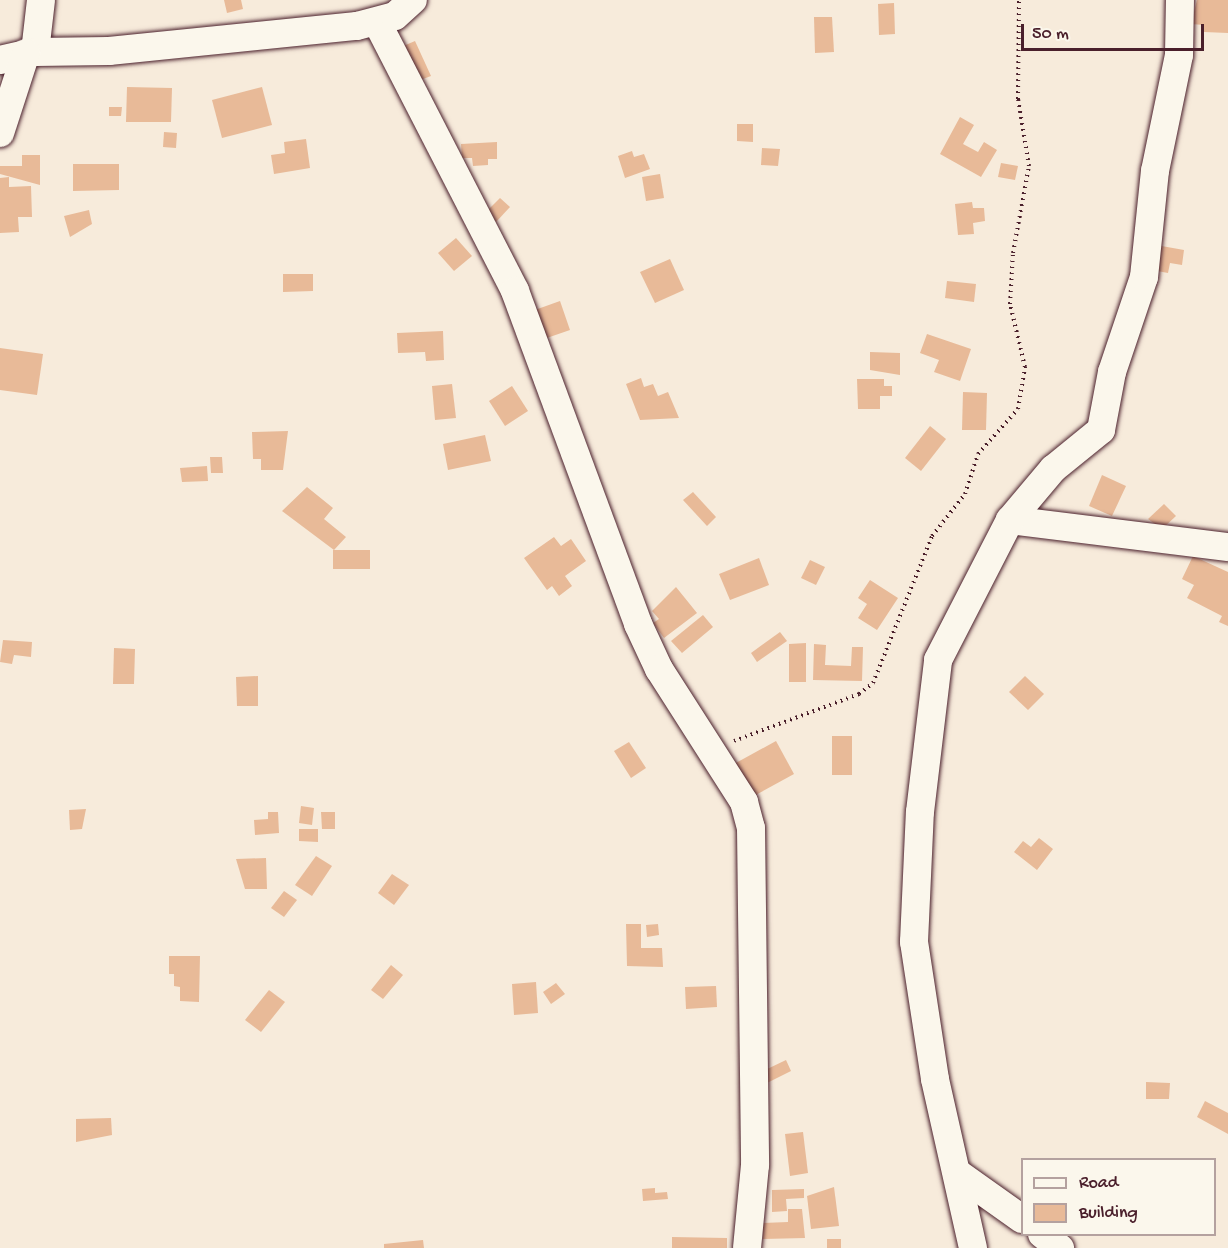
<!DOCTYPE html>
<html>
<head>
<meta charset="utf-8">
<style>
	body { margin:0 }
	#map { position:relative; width:1228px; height:1248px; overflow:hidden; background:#f7ebdb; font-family:"Gochi Hand",sans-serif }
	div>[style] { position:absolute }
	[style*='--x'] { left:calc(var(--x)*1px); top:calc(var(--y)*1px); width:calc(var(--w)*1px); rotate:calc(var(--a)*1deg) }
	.building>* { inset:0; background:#e8ba98 }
	.path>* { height:4px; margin-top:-2px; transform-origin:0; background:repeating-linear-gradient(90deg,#4a1f2b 0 1.5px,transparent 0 6px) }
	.roads { filter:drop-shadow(0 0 2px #4a1f2b) drop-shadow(0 0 2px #4a1f2b) }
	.street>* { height:28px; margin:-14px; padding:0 14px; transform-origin:14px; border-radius:14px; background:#fbf7ec }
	span { translate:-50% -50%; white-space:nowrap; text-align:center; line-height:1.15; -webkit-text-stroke:4.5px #fbf7ec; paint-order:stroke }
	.legend { position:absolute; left:1021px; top:1158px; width:195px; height:78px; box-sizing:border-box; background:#fbf7ec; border:2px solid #b4a19f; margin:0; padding:8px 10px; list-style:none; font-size:18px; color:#4a1f2b }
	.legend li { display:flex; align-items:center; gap:12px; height:30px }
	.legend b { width:30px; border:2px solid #b4a19f }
	.scale { position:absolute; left:1021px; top:24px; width:183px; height:27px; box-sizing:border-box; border:3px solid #4a1f2b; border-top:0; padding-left:8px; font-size:18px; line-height:21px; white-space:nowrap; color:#4a1f2b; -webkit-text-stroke:4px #fbf7ec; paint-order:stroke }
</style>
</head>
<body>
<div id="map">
	<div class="building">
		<i style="clip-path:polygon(224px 0,241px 0,243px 9px,227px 13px)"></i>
		<i style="clip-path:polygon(1197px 0,1228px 0,1228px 33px,1204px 32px,1204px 25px,1191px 24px)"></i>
		<i style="clip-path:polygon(894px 3px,895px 34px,879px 35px,878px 4px)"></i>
		<i style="clip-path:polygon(814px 17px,832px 17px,834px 52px,815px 53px)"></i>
		<i style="clip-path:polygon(415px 41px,431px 76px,415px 82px,401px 47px)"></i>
		<i style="clip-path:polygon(127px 87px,172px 88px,171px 122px,126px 122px)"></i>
		<i style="clip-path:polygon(262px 87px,272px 125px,222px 138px,212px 100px)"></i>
		<i style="clip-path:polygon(109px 107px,122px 107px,121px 116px,109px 116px)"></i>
		<i style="clip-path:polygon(960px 117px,974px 125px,963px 144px,978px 152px,984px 142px,997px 150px,981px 177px,940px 154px)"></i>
		<i style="clip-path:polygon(737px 124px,753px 124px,753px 142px,737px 141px)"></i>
		<i style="clip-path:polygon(164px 132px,177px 133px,176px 148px,163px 147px)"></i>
		<i style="clip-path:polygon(306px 139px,310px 168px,274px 174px,271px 155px,285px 153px,284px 142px)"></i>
		<i style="clip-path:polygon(497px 142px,497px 159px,488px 159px,488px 165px,473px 166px,472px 158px,462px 158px,461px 144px)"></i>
		<i style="clip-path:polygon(762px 148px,780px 149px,778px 166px,761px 165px)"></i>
		<i style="clip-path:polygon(632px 151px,634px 157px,644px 154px,650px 169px,625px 178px,618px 156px)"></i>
		<i style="clip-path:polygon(22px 155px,40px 155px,40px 185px,0 174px,0 166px,22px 166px)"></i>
		<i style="clip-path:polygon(1001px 163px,1018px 166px,1015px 180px,998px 177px)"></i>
		<i style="clip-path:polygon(73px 164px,119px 164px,119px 190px,73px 191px)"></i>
		<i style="clip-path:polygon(660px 174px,664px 198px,646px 201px,642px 177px)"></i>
		<i style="clip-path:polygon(9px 177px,9px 187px,31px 186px,32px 217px,18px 217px,19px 232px,0 233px,0 178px)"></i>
		<i style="clip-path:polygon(500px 198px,510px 207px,496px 222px,486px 212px)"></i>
		<i style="clip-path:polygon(972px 202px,973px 208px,984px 208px,985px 221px,973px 223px,974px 234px,958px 235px,955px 204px)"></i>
		<i style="clip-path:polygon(89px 210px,92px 224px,70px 237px,64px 216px)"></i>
		<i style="clip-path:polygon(456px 238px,472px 256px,454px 271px,438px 253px)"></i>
		<i style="clip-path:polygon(1156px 245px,1184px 250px,1182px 265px,1170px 263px,1168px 273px,1152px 270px)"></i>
		<i style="clip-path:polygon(670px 259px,684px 290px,655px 303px,640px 272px)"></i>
		<i style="clip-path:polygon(283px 274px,313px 274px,313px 291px,283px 292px)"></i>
		<i style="clip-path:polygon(947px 281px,976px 284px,974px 302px,945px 298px)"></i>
		<i style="clip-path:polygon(560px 301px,570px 330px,541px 340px,532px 311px)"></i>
		<i style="clip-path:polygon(443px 331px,444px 360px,426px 361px,425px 352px,398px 353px,397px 333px)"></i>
		<i style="clip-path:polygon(927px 334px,971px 349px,960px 381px,934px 372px,939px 360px,920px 353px)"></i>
		<i style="clip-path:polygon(0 348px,43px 354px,37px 395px,0 390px)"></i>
		<i style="clip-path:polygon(870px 352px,900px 353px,900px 375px,870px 370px)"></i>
		<i style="clip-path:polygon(641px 378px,644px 387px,653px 384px,658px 396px,668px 392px,679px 418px,640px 420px,626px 384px)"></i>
		<i style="clip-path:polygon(857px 379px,884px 379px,884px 386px,892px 386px,892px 396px,880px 396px,880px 409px,858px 409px)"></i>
		<i style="clip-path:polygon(452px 384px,456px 418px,435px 420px,432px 386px)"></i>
		<i style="clip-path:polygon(512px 386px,528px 411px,505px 426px,489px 401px)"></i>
		<i style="clip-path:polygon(963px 392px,987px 393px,986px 430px,962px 430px)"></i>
		<i style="clip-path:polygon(930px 426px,946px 439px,921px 471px,905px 458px)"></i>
		<i style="clip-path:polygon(288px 431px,283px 470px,261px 470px,261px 459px,253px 459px,252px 432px)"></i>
		<i style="clip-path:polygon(485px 435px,491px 461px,448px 470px,443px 444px)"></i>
		<i style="clip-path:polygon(210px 457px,222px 457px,223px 473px,211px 473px)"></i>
		<i style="clip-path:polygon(207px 466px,208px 481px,182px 482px,180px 468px)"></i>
		<i style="clip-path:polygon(1102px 475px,1126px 486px,1112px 516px,1089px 506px)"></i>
		<i style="clip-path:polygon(307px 487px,333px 508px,324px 519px,346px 537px,334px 550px,282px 511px)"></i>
		<i style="clip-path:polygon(693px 492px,716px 517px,707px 526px,683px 500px)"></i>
		<i style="clip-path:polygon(1164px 504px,1176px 516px,1162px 529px,1148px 519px)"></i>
		<i style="clip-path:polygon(554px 537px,561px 546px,571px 539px,586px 561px,565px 576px,572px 586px,559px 596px,552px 586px,547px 590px,524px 558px)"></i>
		<i style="clip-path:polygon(333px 550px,370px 550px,370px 569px,333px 569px)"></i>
		<i style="clip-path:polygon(1193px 556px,1228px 572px,1228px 626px,1219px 622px,1222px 616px,1187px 598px,1194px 585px,1182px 579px)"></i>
		<i style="clip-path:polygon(759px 558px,769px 585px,730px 600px,719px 574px)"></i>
		<i style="clip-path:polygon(810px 560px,825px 567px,816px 585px,801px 578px)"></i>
		<i style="clip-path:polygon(870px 580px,898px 598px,877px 630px,858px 618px,867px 604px,858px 598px)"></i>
		<i style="clip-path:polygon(676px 587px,697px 613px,664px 638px,653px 623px,659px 619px,652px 611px)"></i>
		<i style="clip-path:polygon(703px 615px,713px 627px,682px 653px,671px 641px)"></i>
		<i style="clip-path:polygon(780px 632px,787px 641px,757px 662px,751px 653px)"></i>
		<i style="clip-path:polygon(3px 640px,32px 642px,31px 657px,14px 655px,12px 664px,0 662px)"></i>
		<i style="clip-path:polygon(806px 643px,806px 682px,789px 682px,789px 644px)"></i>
		<i style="clip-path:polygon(814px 644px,826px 645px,825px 665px,851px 666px,852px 647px,863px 647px,862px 681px,813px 680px)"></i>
		<i style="clip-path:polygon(114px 648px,135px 649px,134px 684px,113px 684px)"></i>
		<i style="clip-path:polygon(258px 676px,258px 706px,237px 706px,236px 677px)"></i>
		<i style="clip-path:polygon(1025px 676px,1044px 694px,1028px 710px,1009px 692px)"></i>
		<i style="clip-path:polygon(832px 736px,852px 736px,852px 775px,832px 775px)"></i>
		<i style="clip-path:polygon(776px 741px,794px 774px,752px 797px,734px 764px)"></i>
		<i style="clip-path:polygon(629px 742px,646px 768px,631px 778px,614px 751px)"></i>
		<i style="clip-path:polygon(301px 806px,314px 808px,312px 825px,299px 823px)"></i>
		<i style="clip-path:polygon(86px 809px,82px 829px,70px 830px,69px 810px)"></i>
		<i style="clip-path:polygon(268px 812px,278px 812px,279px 833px,255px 835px,254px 820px,268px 819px)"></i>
		<i style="clip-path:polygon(321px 812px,335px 812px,335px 829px,322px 829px)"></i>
		<i style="clip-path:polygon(299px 829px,318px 829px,318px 842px,299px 841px)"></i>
		<i style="clip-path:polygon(1039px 838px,1053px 849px,1037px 870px,1014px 852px,1023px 841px,1031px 847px)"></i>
		<i style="clip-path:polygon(316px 856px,332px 866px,312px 896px,295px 885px)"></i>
		<i style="clip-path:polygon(266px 858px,267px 889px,245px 889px,236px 859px)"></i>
		<i style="clip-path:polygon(392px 874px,409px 885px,394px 905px,378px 893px)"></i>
		<i style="clip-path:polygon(284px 891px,297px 900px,284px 917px,271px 908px)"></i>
		<i style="clip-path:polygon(626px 924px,641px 924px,641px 948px,662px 948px,663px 967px,627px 966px)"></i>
		<i style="clip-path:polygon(658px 924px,659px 935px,647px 937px,646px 925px)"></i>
		<i style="clip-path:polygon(169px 956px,200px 956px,199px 1002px,180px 1001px,180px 987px,174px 986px,174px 974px,169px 974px)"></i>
		<i style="clip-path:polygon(391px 965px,403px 975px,383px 999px,371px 990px)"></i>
		<i style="clip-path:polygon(536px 982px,538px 1013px,514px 1015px,512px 984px)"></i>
		<i style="clip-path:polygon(556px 983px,565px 994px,551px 1004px,543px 992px)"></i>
		<i style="clip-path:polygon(716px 986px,717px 1007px,686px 1009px,685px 987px)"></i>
		<i style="clip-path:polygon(269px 990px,285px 1002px,261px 1032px,245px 1020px)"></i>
		<i style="clip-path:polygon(786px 1060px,791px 1071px,765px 1084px,759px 1073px)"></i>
		<i style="clip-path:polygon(1146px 1082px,1170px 1083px,1169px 1099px,1146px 1099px)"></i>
		<i style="clip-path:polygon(1205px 1101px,1228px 1113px,1228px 1134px,1197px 1117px)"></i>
		<i style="clip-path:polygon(111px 1118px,112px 1135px,76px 1142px,76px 1119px)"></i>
		<i style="clip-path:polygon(803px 1132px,808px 1173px,790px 1176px,785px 1134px)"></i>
		<i style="clip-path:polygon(834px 1187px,839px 1226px,811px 1229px,807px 1196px)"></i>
		<i style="clip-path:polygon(655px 1188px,655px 1193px,667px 1192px,668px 1199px,643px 1201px,642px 1189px)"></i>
		<i style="clip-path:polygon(804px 1189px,804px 1198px,786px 1199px,787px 1211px,772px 1212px,772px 1190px)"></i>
		<i style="clip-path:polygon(788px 1209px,802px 1209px,805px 1238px,763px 1239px,763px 1223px,788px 1222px)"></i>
		<i style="clip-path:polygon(672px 1237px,727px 1238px,727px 1248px,672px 1248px)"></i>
		<i style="clip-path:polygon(827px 1239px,841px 1239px,841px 1248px,827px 1248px)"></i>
		<i style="clip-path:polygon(423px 1240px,424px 1248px,384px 1248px,384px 1244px)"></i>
	</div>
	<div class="path">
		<i style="--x:734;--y:741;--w:134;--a:-20.6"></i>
		<i style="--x:859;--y:694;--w:18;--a:-38"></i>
		<i style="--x:873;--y:683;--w:158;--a:-68.1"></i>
		<i style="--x:932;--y:536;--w:53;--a:-51.8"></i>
		<i style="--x:965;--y:494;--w:42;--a:-72"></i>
		<i style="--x:978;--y:454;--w:60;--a:-48.4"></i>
		<i style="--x:1018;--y:409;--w:43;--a:-80.5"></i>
		<i style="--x:1025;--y:367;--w:65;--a:-103.4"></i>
		<i style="--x:1010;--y:304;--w:51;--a:-86.6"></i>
		<i style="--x:1013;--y:253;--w:88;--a:-79.6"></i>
		<i style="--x:1029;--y:166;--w:68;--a:-99.3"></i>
		<i style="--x:1018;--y:99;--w:99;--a:-89.4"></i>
	</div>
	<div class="roads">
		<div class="street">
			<i style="--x:377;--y:22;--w:302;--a:62.8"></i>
			<i style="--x:515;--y:291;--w:355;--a:69.7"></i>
			<i style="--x:638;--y:624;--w:50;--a:65"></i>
			<i style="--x:659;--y:669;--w:158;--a:57.4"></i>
			<i style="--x:744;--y:802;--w:27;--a:75"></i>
			<i style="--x:751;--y:828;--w:337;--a:89.3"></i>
			<i style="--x:755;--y:1165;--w:83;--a:95.5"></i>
			<i style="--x:35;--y:52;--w:52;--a:-83.4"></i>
			<i style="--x:0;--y:60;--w:36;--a:-13"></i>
			<i style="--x:35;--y:52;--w:74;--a:-0.8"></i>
			<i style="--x:109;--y:51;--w:249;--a:-5.8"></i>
			<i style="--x:357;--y:26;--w:39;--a:-15"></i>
			<i style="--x:395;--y:16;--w:24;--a:-42"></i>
			<i style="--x:0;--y:133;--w:84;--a:-72"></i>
			<i style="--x:1010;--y:520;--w:220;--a:7.1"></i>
			<i style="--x:960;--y:1175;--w:76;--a:35.4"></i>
			<i style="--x:1042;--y:1234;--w:23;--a:38"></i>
			<i style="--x:973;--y:1248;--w:173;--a:-102.7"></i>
			<i style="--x:935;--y:1079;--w:139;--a:-98.7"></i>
			<i style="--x:914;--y:942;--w:130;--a:-87.4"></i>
			<i style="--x:920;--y:812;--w:153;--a:-83.2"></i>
			<i style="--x:938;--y:660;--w:157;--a:-62.8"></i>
			<i style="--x:1010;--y:520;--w:67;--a:-49.9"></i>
			<i style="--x:1053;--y:469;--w:62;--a:-39.1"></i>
			<i style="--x:1101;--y:430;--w:59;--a:-79.3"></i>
			<i style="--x:1112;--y:372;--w:100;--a:-71.4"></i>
			<i style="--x:1144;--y:277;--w:107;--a:-84.1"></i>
			<i style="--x:1155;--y:171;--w:118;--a:-78.3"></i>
			<i style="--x:1179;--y:55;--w:55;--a:-89"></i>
		</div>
	</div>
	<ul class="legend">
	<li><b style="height:8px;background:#fbf7ec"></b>Road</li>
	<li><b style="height:16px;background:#e8ba98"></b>Building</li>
	</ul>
	<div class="scale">50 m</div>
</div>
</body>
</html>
